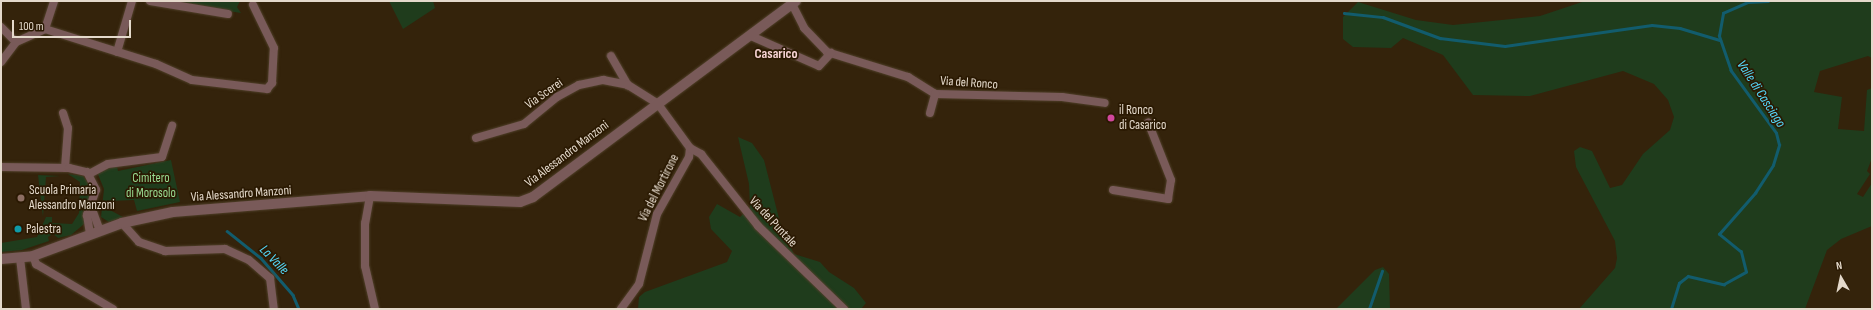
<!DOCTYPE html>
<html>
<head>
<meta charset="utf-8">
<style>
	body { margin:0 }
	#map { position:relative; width:1873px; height:310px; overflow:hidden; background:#34230b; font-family:"Sofia Sans Condensed",sans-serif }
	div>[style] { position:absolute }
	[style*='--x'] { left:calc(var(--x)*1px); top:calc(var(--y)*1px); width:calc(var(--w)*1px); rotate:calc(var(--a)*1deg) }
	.green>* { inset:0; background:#1f3c1c }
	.stream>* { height:2.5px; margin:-1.25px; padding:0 1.25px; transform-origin:1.25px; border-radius:1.25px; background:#125c6d }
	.roads { filter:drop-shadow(0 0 1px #50402a) drop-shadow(0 0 1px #50402a) }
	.minor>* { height:8px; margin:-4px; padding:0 4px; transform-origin:4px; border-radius:4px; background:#795a59 }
	.tertiary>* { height:10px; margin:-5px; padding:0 5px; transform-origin:5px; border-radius:5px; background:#795a59 }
	.dots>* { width:11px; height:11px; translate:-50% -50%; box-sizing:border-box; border:2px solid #2a1902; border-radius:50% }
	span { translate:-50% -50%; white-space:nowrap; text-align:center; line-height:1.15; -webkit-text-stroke:3.5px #2a1902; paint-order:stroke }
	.street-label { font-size:13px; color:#e4d9cb }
	.poi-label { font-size:13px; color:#e4d9cb }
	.left { translate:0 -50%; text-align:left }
	.park-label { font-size:13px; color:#98db91 }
	.neighbourhood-label { font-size:14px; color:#f8d4d5; font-weight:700 }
	.water-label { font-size:14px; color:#54d6f7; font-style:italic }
	.frame { position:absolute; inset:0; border:2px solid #e4d9cb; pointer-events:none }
	.north { position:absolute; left:1821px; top:258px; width:40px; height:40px; -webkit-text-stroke:3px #2a1902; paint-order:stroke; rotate:351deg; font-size:11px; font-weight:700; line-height:16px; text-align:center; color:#e4d9cb }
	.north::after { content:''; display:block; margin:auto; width:14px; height:18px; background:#e4d9cb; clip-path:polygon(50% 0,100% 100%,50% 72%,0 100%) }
	.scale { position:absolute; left:12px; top:20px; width:119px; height:18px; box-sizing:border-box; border:2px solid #e4d9cb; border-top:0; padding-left:5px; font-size:12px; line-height:14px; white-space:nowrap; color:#e4d9cb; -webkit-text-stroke:3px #2a1902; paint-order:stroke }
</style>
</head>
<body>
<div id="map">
	<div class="green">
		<i style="clip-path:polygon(163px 1px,240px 1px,237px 7px,241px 13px)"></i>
		<i style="clip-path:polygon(389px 1px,433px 1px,435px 8px,403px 29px)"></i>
		<i style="clip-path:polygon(1872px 1px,1872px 58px,1868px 56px,1820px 71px,1814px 92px,1842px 97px,1838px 129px,1864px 131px,1867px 90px,1872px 88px,1872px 158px,1867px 171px,1870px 174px,1857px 194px,1863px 197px,1872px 183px,1872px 226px,1841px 239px,1827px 250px,1805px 309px,1579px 309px,1615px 268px,1617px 258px,1615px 241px,1576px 167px,1574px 151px,1580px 147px,1592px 151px,1610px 188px,1622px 185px,1643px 154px,1670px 130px,1674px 117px,1668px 100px,1654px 84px,1623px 71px,1530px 96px,1473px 95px,1443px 55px,1403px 38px,1391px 48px,1353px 47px,1343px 39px,1343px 17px,1358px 2px,1416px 20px,1453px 25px,1540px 16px,1582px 2px)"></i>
		<i style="clip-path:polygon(738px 137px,752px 143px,764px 160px,782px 230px,794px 254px,820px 262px,829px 272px,854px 288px,866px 303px,861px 309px,638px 309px,639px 297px,645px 292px,727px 262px,732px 251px,711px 229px,709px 217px,717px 204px,740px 217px,750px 207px,749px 184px)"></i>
		<i style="clip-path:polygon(171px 160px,180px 202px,137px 211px,134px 200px,110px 201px,108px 209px,123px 217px,109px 222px,101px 217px,104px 189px,97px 172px,117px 166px,118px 171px)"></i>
		<i style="clip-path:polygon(68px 174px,83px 176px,91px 188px,84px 224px,71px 235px,58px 238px,53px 234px,48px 237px,49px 241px,22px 250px,1px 252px,1px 243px,37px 237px,46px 217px,52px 217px,52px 223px,72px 224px,79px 213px,80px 182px)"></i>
		<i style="clip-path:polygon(38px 175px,60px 176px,46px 177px,43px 217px)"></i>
		<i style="clip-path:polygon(1383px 267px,1389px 274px,1390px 309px,1336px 309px,1375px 270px)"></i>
	</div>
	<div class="stream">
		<i style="--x:1344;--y:13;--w:39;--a:6"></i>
		<i style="--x:1383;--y:17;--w:61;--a:20.2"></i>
		<i style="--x:1440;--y:38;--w:65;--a:7"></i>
		<i style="--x:1505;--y:46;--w:148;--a:-8.1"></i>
		<i style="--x:1652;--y:25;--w:28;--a:6"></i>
		<i style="--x:1680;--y:28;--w:42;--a:16.7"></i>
		<i style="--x:227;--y:231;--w:43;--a:38.5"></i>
		<i style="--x:261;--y:258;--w:49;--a:49.1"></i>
		<i style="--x:293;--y:295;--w:15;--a:67"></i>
		<i style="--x:1369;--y:309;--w:40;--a:-71.1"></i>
		<i style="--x:1671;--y:309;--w:27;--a:-73"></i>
		<i style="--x:1679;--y:283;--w:11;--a:-38"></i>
		<i style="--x:1688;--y:276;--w:37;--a:13"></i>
		<i style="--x:1724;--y:284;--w:25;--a:-29"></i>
		<i style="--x:1746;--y:272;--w:21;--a:-104"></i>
		<i style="--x:1741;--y:252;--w:28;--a:-141"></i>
		<i style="--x:1719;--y:234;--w:55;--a:-48.7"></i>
		<i style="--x:1755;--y:193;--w:33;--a:-57"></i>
		<i style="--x:1773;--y:165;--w:21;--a:-73"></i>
		<i style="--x:1779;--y:145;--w:12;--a:-104"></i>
		<i style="--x:1776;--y:133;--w:77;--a:-126"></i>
		<i style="--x:1731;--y:71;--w:37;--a:-109"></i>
		<i style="--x:1719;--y:36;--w:23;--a:-80"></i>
		<i style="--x:1723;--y:13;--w:27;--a:-24"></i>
		<i style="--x:1748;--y:2;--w:20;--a:-3"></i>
	</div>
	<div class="roads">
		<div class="minor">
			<i style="--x:150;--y:1;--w:79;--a:9.5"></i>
			<i style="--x:792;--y:4;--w:27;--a:63"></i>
			<i style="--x:804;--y:28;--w:33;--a:46"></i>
			<i style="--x:827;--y:52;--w:85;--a:17.2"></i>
			<i style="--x:908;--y:77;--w:32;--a:32"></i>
			<i style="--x:935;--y:94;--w:127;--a:1.4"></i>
			<i style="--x:1062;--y:97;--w:43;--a:7.9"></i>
			<i style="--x:1;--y:27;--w:21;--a:45"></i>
			<i style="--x:45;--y:29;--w:29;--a:-72"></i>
			<i style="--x:751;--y:36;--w:74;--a:23.8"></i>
			<i style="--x:819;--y:66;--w:18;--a:-47"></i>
			<i style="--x:117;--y:52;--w:53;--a:-73.6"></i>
			<i style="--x:611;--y:56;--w:34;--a:60"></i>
			<i style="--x:1;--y:62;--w:25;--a:-53"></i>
			<i style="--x:16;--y:42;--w:32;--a:-24"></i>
			<i style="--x:45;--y:29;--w:116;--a:17.5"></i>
			<i style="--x:156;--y:64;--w:39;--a:24"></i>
			<i style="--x:192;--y:80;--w:76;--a:6.8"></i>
			<i style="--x:267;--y:89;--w:8;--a:-50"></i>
			<i style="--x:272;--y:83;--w:35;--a:-87"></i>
			<i style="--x:274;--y:48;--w:48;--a:-116"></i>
			<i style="--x:63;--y:113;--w:16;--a:72"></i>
			<i style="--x:68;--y:128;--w:40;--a:94.3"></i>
			<i style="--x:930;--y:113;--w:20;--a:-75"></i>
			<i style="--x:476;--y:138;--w:50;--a:-16.3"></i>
			<i style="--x:524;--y:124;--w:43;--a:-39.3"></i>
			<i style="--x:557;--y:97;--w:25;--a:-29"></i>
			<i style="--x:579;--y:85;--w:25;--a:-12"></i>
			<i style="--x:603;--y:80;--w:25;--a:11"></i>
			<i style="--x:628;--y:85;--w:36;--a:32"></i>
			<i style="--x:658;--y:104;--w:54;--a:54"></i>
			<i style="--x:690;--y:148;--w:9;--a:96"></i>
			<i style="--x:689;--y:157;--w:65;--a:119.3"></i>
			<i style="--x:657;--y:214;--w:72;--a:104.4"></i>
			<i style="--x:639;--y:284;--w:31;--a:126"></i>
			<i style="--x:690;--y:148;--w:13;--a:29"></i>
			<i style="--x:701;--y:154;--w:92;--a:51.6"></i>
			<i style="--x:758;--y:226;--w:120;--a:44"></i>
			<i style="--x:1;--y:167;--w:68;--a:0.8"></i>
			<i style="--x:69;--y:168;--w:18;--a:13"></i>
			<i style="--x:87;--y:172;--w:20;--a:63"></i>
			<i style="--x:96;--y:190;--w:27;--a:110"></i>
			<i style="--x:87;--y:215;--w:20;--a:81"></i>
			<i style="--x:89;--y:174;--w:21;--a:-28"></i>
			<i style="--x:108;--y:164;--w:54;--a:-7.4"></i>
			<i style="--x:162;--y:157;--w:33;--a:-72"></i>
			<i style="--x:1113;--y:190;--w:56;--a:9.3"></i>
			<i style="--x:1168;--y:199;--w:19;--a:-81"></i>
			<i style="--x:1171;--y:180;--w:62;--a:-111.6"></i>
			<i style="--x:370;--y:196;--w:27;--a:100"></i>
			<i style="--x:365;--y:223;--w:43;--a:90"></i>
			<i style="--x:365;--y:266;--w:44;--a:76.9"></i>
			<i style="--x:92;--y:209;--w:23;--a:70"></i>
			<i style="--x:122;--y:223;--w:25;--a:48"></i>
			<i style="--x:139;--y:242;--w:28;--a:19"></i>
			<i style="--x:165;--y:251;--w:60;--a:-1.9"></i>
			<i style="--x:225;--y:249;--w:26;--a:25"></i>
			<i style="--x:249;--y:260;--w:28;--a:41"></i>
			<i style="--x:270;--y:278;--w:31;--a:83"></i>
			<i style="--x:33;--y:256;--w:9;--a:69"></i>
			<i style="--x:36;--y:264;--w:89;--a:30.3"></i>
			<i style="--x:20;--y:258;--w:51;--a:83.3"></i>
		</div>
		<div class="tertiary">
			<i style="--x:1;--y:259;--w:32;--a:-5"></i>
			<i style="--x:33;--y:256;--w:95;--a:-20.3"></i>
			<i style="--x:122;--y:223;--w:52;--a:-12.2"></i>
			<i style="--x:173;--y:212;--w:198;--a:-4.6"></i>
			<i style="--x:370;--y:196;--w:150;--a:2.3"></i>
			<i style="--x:520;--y:202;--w:14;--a:-21"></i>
			<i style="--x:533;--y:197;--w:328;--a:-36.7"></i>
		</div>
	</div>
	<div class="dots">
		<i style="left:1111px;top:118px;background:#d1479c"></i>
		<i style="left:21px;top:198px;background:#8d6e63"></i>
		<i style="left:18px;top:229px;background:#0f9aa8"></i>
	</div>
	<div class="street-label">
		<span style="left:969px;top:83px;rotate:4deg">Via del Ronco</span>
		<span style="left:544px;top:94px;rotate:-35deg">Via Scerei</span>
		<span style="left:567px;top:154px;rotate:-37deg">Via Alessandro Manzoni</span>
		<span style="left:659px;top:188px;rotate:-63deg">Via del Mortirone</span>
		<span style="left:241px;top:194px;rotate:-4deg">Via Alessandro Manzoni</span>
		<span style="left:773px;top:222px;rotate:47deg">Via del Puntale</span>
	</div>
	<div class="poi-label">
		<span class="left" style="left:1119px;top:118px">il Ronco<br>di Casarico</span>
		<span class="left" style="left:29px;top:198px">Scuola Primaria<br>Alessandro Manzoni</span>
		<span class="left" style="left:26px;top:229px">Palestra</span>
	</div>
	<div class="park-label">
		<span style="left:151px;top:186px">Cimitero<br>di Morosolo</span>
	</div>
	<div class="neighbourhood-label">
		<span style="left:776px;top:54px">Casarico</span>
	</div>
	<div class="water-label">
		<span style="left:1761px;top:94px;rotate:57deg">Valle di Casciago</span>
		<span style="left:274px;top:260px;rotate:46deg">La Valle</span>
	</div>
	<div class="frame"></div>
	<div class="north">N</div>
	<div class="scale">100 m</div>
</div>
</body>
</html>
